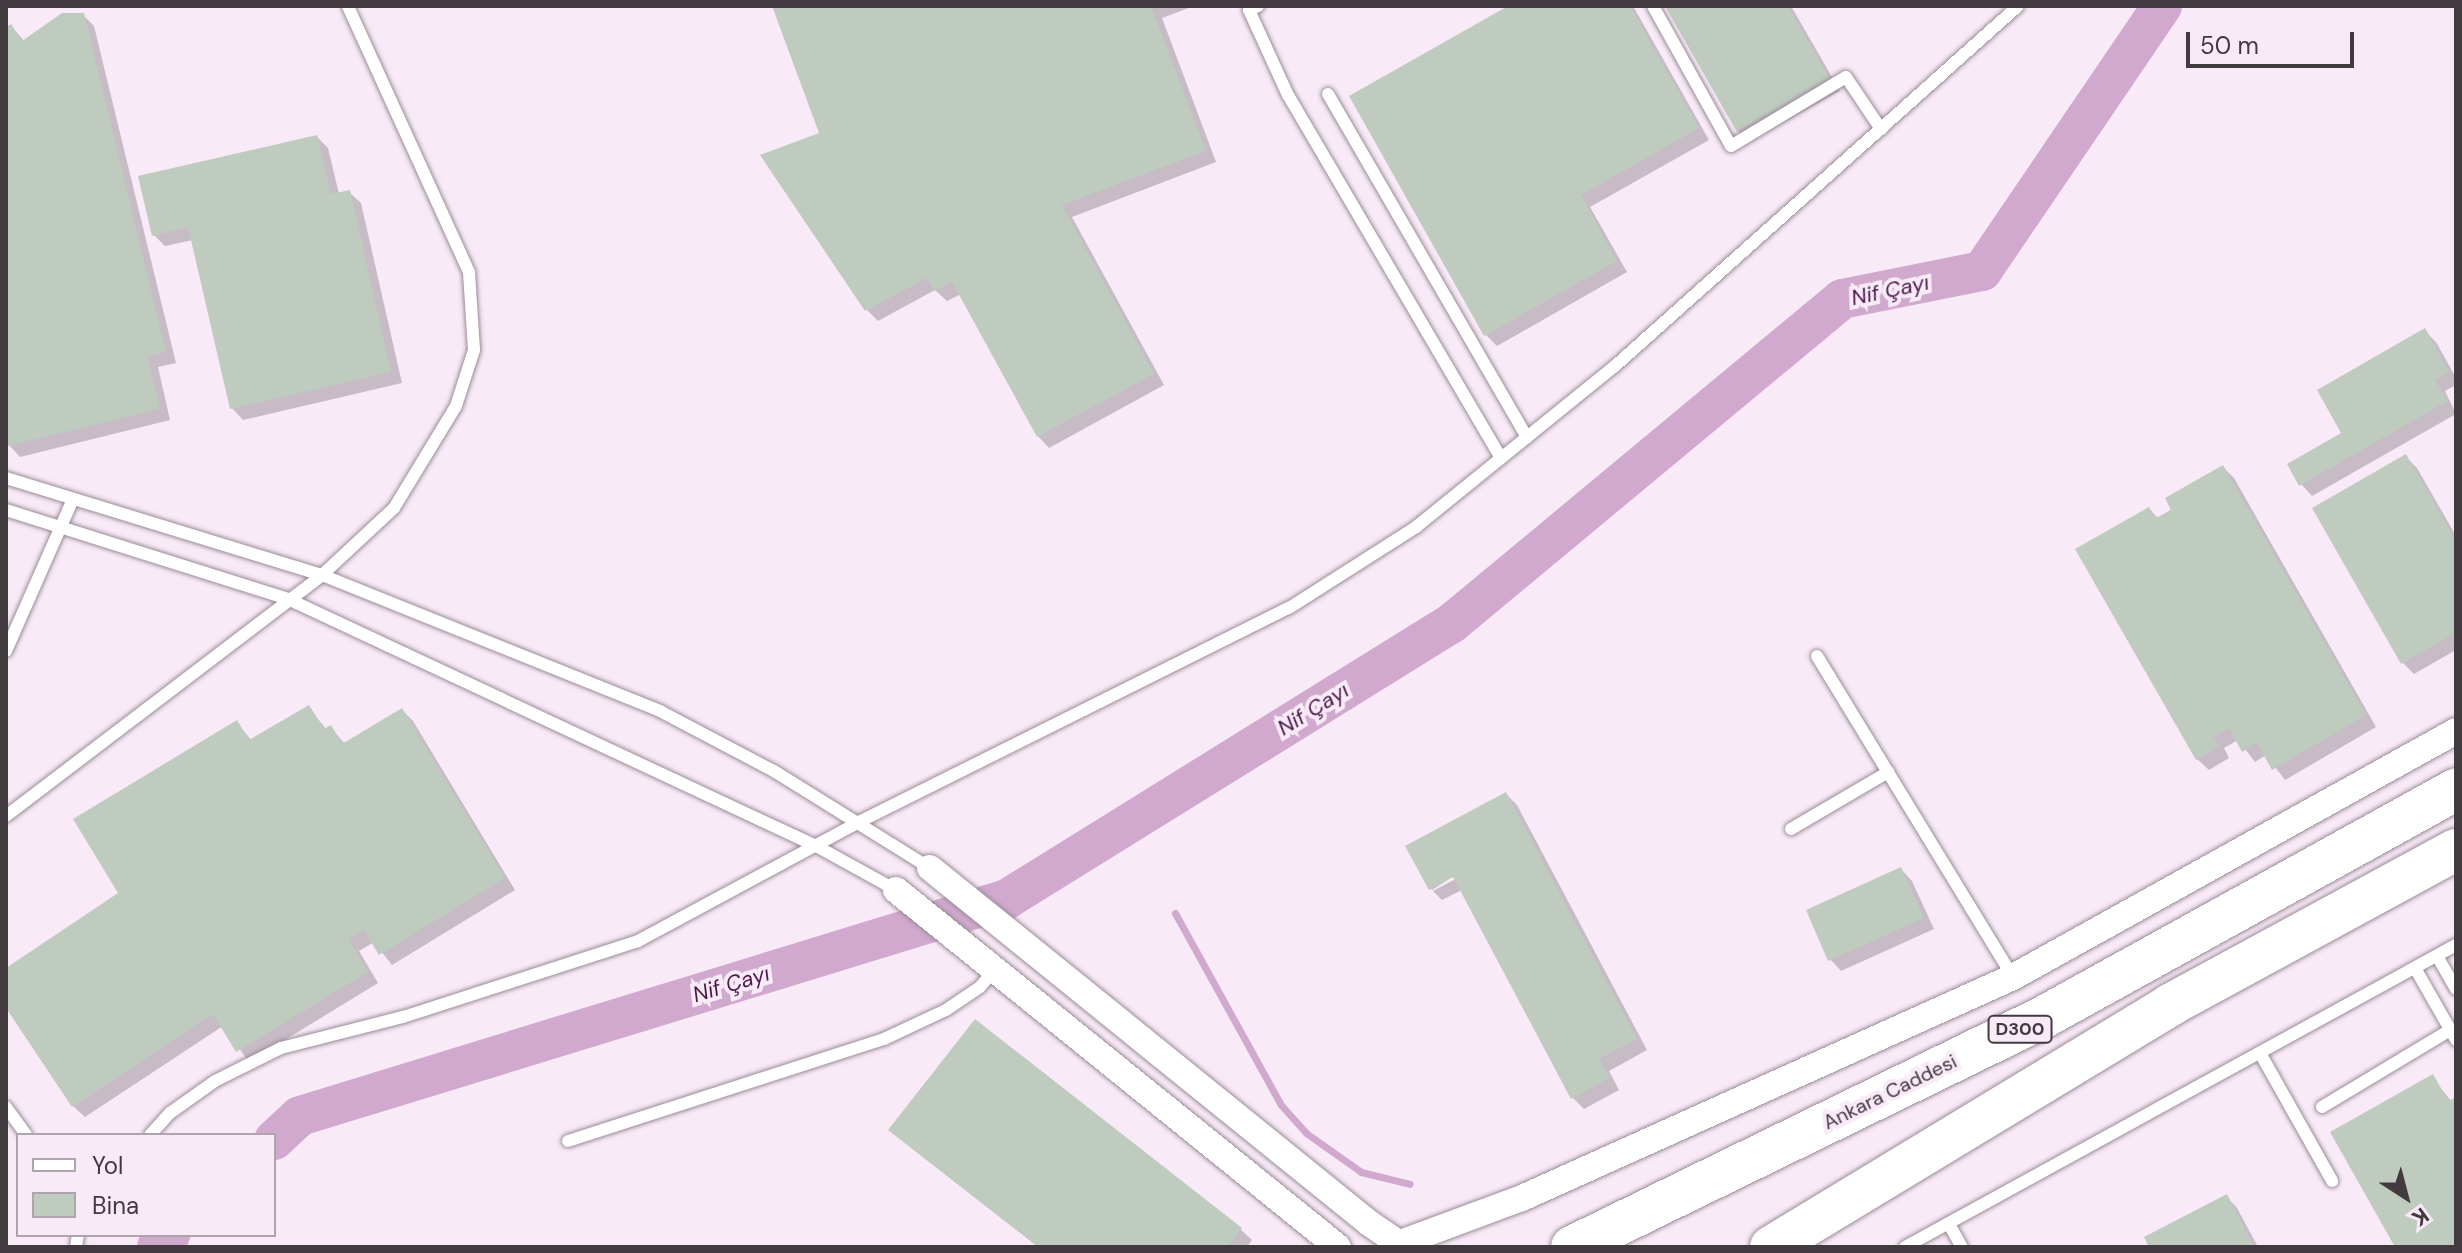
<!DOCTYPE html>
<html>
<head>
<meta charset="utf-8">
<style>
	body { margin:0 }
	#map { position:relative; width:2462px; height:1253px; overflow:hidden; background:#f9eaf7; font-family:"DM Sans",sans-serif }
	div>[style] { position:absolute }
	[style*='--x'] { left:calc(var(--x)*1px); top:calc(var(--y)*1px); width:calc(var(--w)*1px); rotate:calc(var(--a)*1deg) }
	.shadow>* { inset:0; background:#0003 }
	.stream>* { height:7px; margin:-3.5px; padding:0 3.5px; transform-origin:3.5px; border-radius:3.5px; background:#d1a9ce }
	.river>* { height:40px; margin:-20px; padding:0 20px; transform-origin:20px; border-radius:20px; background:#d1a9ce }
	.building>* { inset:0; background:#bfcbbe }
	.roads { filter:drop-shadow(0 0 2px #998c98) drop-shadow(0 0 2px #998c98) }
	.service>* { height:12px; margin:-6px; padding:0 6px; transform-origin:6px; border-radius:6px; background:#fff }
	.minor>* { height:26px; margin:-13px; padding:0 13px; transform-origin:13px; border-radius:13px; background:#fff }
	.trunk>* { height:42px; margin:-21px; padding:0 21px; transform-origin:21px; border-radius:21px; background:#fff }
	span { translate:-50% -50%; white-space:nowrap; text-align:center; line-height:1.15; -webkit-text-stroke:8px #f9eaf7; paint-order:stroke }
	.shield-label span { padding:2px 6px; background:#f9eaf7; border:2px solid; border-radius:6px; -webkit-text-stroke-width:0 }
	.shield-label { font-size:18px; color:#413b40; font-weight:700 }
	.street-label { font-size:20px; color:#413b40 }
	.water-label { font-size:22px; color:#4b1b4a; font-style:italic }
	.frame { position:absolute; inset:0; border:8px solid #413b40; pointer-events:none }
	.legend { position:absolute; left:16px; top:1133px; width:260px; height:104px; box-sizing:border-box; background:#f9eaf7; border:2px solid #afa4ae; margin:0; padding:10px 14px; list-style:none; font-size:24px; color:#413b40 }
	.legend li { display:flex; align-items:center; gap:16px; height:40px }
	.legend b { width:40px; border:2px solid #afa4ae }
	.north { position:absolute; left:2366px; top:1157px; width:80px; height:80px; -webkit-text-stroke:6px #f9eaf7; paint-order:stroke; rotate:144deg; font-size:22px; font-weight:700; line-height:32px; text-align:center; color:#413b40 }
	.north::after { content:''; display:block; margin:auto; width:28px; height:36px; background:#413b40; clip-path:polygon(50% 0,100% 100%,50% 72%,0 100%) }
	.scale { position:absolute; left:2186px; top:32px; width:168px; height:36px; box-sizing:border-box; border:4px solid #413b40; border-top:0; padding-left:10px; font-size:24px; line-height:28px; white-space:nowrap; color:#413b40; -webkit-text-stroke:6px #f9eaf7; paint-order:stroke }
</style>
</head>
<body>
<div id="map">
	<div class="shadow">
		<i style="clip-path:polygon(774px 6px,1194px 6px,1162px 18px,1216px 162px,1072px 217px,1164px 385px,1049px 448px,1038px 436px,961px 294px,947px 301px,935px 290px,878px 321px,867px 310px,822px 134px)"></i>
		<i style="clip-path:polygon(1512px 6px,1633px 6px,1709px 140px,1590px 207px,1627px 272px,1497px 346px,1486px 335px)"></i>
		<i style="clip-path:polygon(1668px 6px,1791px 6px,1840px 91px,1749px 142px,1738px 131px)"></i>
		<i style="clip-path:polygon(83px 15px,94px 26px,176px 363px,158px 367px,170px 420px,20px 457px,9px 445px,6px 433px,6px 30px,11px 26px,25px 42px)"></i>
		<i style="clip-path:polygon(317px 137px,328px 148px,339px 194px,349px 192px,361px 203px,402px 383px,243px 420px,232px 408px,193px 240px,165px 246px,154px 235px)"></i>
		<i style="clip-path:polygon(2425px 331px,2436px 342px,2456px 378px,2456px 385px,2445px 391px,2456px 414px,2312px 496px,2301px 484px)"></i>
		<i style="clip-path:polygon(2406px 457px,2417px 468px,2456px 536px,2456px 650px,2414px 674px,2403px 663px)"></i>
		<i style="clip-path:polygon(2223px 467px,2234px 478px,2376px 727px,2285px 780px,2266px 755px,2255px 762px,2238px 740px,2224px 748px,2229px 758px,2209px 770px,2197px 759px,2149px 509px,2159px 519px)"></i>
		<i style="clip-path:polygon(308px 707px,327px 730px,331px 728px,345px 744px,402px 710px,413px 721px,515px 890px,392px 965px,374px 942px,359px 951px,378px 983px,249px 1062px,223px 1026px,85px 1117px,73px 1106px,6px 1004px,6px 970px,121px 894px,237px 723px,252px 741px)"></i>
		<i style="clip-path:polygon(1506px 794px,1517px 805px,1647px 1050px,1609px 1071px,1619px 1090px,1584px 1109px,1572px 1097px,1462px 890px,1442px 900px,1433px 891px,1463px 875px,1461px 871px,1432px 890px,1408px 846px)"></i>
		<i style="clip-path:polygon(1901px 869px,1912px 881px,1934px 929px,1841px 971px,1830px 959px)"></i>
		<i style="clip-path:polygon(2432px 1077px,2451px 1101px,2456px 1099px,2456px 1247px,2397px 1247px)"></i>
		<i style="clip-path:polygon(2226px 1196px,2237px 1208px,2258px 1247px,2151px 1247px)"></i>
		<i style="clip-path:polygon(1240px 1229px,1252px 1240px,1247px 1247px,1038px 1247px)"></i>
	</div>
	<div class="stream">
		<i style="--x:1175;--y:913;--w:219;--a:61.1"></i>
		<i style="--x:1281;--y:1105;--w:38;--a:48"></i>
		<i style="--x:1306;--y:1133;--w:67;--a:35.3"></i>
		<i style="--x:1361;--y:1172;--w:50;--a:13.8"></i>
	</div>
	<div class="river">
		<i style="--x:274;--y:1140;--w:35;--a:-43"></i>
		<i style="--x:300;--y:1116;--w:740;--a:-17.06"></i>
		<i style="--x:1007;--y:899;--w:524;--a:-31.81"></i>
		<i style="--x:1452;--y:623;--w:507;--a:-39.72"></i>
		<i style="--x:1842;--y:299;--w:143;--a:-11.3"></i>
		<i style="--x:1982;--y:271;--w:320;--a:-55.8"></i>
		<i style="--x:157;--y:1247;--w:18;--a:-43"></i>
	</div>
	<div class="building">
		<i style="clip-path:polygon(772px 6px,1151px 6px,1206px 151px,1062px 205px,1154px 374px,1037px 437px,952px 282px,934px 291px,927px 278px,865px 311px,760px 155px,819px 133px)"></i>
		<i style="clip-path:polygon(1508px 6px,1630px 6px,1699px 128px,1581px 195px,1617px 261px,1484px 336px,1349px 96px)"></i>
		<i style="clip-path:polygon(1665px 6px,1788px 6px,1830px 79px,1737px 132px)"></i>
		<i style="clip-path:polygon(62px 13px,84px 13px,166px 352px,147px 356px,160px 409px,7px 446px,6px 27px,11px 24px,22px 41px)"></i>
		<i style="clip-path:polygon(317px 135px,331px 194px,350px 190px,391px 372px,230px 409px,188px 227px,152px 236px,138px 176px)"></i>
		<i style="clip-path:polygon(2425px 328px,2449px 372px,2435px 380px,2448px 401px,2299px 486px,2287px 464px,2341px 433px,2317px 390px)"></i>
		<i style="clip-path:polygon(2406px 454px,2456px 541px,2456px 633px,2401px 664px,2312px 508px)"></i>
		<i style="clip-path:polygon(2223px 465px,2366px 715px,2272px 770px,2257px 743px,2242px 752px,2229px 728px,2214px 737px,2219px 746px,2196px 760px,2075px 549px,2149px 507px,2156px 518px,2171px 510px,2165px 498px)"></i>
		<i style="clip-path:polygon(309px 705px,324px 729px,331px 725px,342px 744px,402px 708px,505px 878px,379px 955px,364px 930px,349px 940px,368px 972px,236px 1052px,213px 1014px,72px 1107px,6px 1008px,6px 968px,118px 893px,73px 819px,237px 720px,249px 740px)"></i>
		<i style="clip-path:polygon(1506px 792px,1637px 1039px,1599px 1059px,1610px 1078px,1571px 1099px,1453px 877px,1429px 890px,1405px 846px)"></i>
		<i style="clip-path:polygon(1901px 867px,1924px 918px,1828px 961px,1806px 910px)"></i>
		<i style="clip-path:polygon(975px 1019px,1242px 1228px,1229px 1245px,1232px 1247px,1038px 1247px,888px 1130px)"></i>
		<i style="clip-path:polygon(2433px 1074px,2448px 1101px,2456px 1097px,2456px 1247px,2395px 1247px,2330px 1132px)"></i>
		<i style="clip-path:polygon(2227px 1194px,2254px 1247px,2149px 1247px,2144px 1237px)"></i>
	</div>
	<div class="roads">
		<div class="service">
			<i style="--x:1258;--y:6;--w:10;--a:156"></i>
			<i style="--x:1249;--y:10;--w:94;--a:65.4"></i>
			<i style="--x:1288;--y:95;--w:421;--a:59.6"></i>
			<i style="--x:1653;--y:6;--w:160;--a:60.9"></i>
			<i style="--x:1731;--y:146;--w:134;--a:-31"></i>
			<i style="--x:1846;--y:77;--w:63;--a:56.1"></i>
			<i style="--x:1328;--y:94;--w:397;--a:59.9"></i>
			<i style="--x:6;--y:478;--w:331;--a:17.1"></i>
			<i style="--x:322;--y:575;--w:364;--a:21.9"></i>
			<i style="--x:660;--y:711;--w:129;--a:27.8"></i>
			<i style="--x:774;--y:771;--w:184;--a:31.9"></i>
			<i style="--x:6;--y:510;--w:296;--a:17.5"></i>
			<i style="--x:288;--y:599;--w:583;--a:25.07"></i>
			<i style="--x:816;--y:846;--w:91;--a:28.8"></i>
			<i style="--x:6;--y:651;--w:166;--a:-66.2"></i>
			<i style="--x:1817;--y:656;--w:376;--a:58.6"></i>
			<i style="--x:6;--y:816;--w:397;--a:-37.3"></i>
			<i style="--x:322;--y:575;--w:98;--a:-42.9"></i>
			<i style="--x:394;--y:508;--w:119;--a:-58.7"></i>
			<i style="--x:456;--y:406;--w:59;--a:-72.2"></i>
			<i style="--x:474;--y:350;--w:78;--a:-93.7"></i>
			<i style="--x:469;--y:272;--w:292;--a:-114.5"></i>
			<i style="--x:1791;--y:829;--w:113;--a:-30.4"></i>
			<i style="--x:2437;--y:956;--w:38;--a:60"></i>
			<i style="--x:2415;--y:968;--w:83;--a:60.3"></i>
			<i style="--x:2260;--y:1053;--w:147;--a:60.6"></i>
			<i style="--x:6;--y:1107;--w:34;--a:54"></i>
			<i style="--x:2322;--y:1107;--w:149;--a:-31"></i>
			<i style="--x:150;--y:1135;--w:30;--a:-48"></i>
			<i style="--x:170;--y:1113;--w:55;--a:-35.4"></i>
			<i style="--x:215;--y:1081;--w:74;--a:-26.6"></i>
			<i style="--x:281;--y:1048;--w:126;--a:-14.3"></i>
			<i style="--x:403;--y:1017;--w:247;--a:-17.9"></i>
			<i style="--x:638;--y:941;--w:251;--a:-28.3"></i>
			<i style="--x:859;--y:822;--w:480;--a:-26.5"></i>
			<i style="--x:1289;--y:608;--w:151;--a:-32.5"></i>
			<i style="--x:1416;--y:527;--w:256;--a:-39"></i>
			<i style="--x:1615;--y:366;--w:540;--a:-41.77"></i>
			<i style="--x:568;--y:1141;--w:332;--a:-17.9"></i>
			<i style="--x:884;--y:1039;--w:68;--a:-25.1"></i>
			<i style="--x:946;--y:1010;--w:41;--a:-34.1"></i>
			<i style="--x:980;--y:987;--w:23;--a:-50"></i>
			<i style="--x:1949;--y:1224;--w:26;--a:61"></i>
			<i style="--x:76;--y:1247;--w:12;--a:-81"></i>
			<i style="--x:1905;--y:1247;--w:628;--a:-28.73"></i>
		</div>
		<div class="minor">
			<i style="--x:930;--y:868;--w:565;--a:38.96"></i>
			<i style="--x:1369;--y:1223;--w:42;--a:34.4"></i>
			<i style="--x:896;--y:890;--w:568;--a:38.93"></i>
			<i style="--x:1390;--y:1247;--w:141;--a:-20.4"></i>
			<i style="--x:1522;--y:1198;--w:538;--a:-24.23"></i>
			<i style="--x:2013;--y:977;--w:507;--a:-29.04"></i>
		</div>
		<div class="trunk">
			<i style="--x:1572;--y:1247;--w:523;--a:-25.98"></i>
			<i style="--x:2042;--y:1018;--w:473;--a:-28.9"></i>
			<i style="--x:1771;--y:1247;--w:467;--a:-31.2"></i>
			<i style="--x:2170;--y:1005;--w:325;--a:-28.5"></i>
		</div>
	</div>
	<div class="shield-label">
		<span style="left:2020px;top:1029px">D300</span>
	</div>
	<div class="street-label">
		<span style="left:1890px;top:1092px;rotate:-26deg">Ankara Caddesi</span>
	</div>
	<div class="water-label">
		<span style="left:1890px;top:290px;rotate:-12deg">Nif Çayı</span>
		<span style="left:1313px;top:709px;rotate:-32deg">Nif Çayı</span>
		<span style="left:731px;top:984px;rotate:-17deg">Nif Çayı</span>
	</div>
	<div class="frame"></div>
	<ul class="legend">
	<li><b style="height:10px;background:#fff"></b>Yol</li>
	<li><b style="height:22px;background:#bfcbbe"></b>Bina</li>
	</ul>
	<div class="north">K</div>
	<div class="scale">50 m</div>
</div>
</body>
</html>
